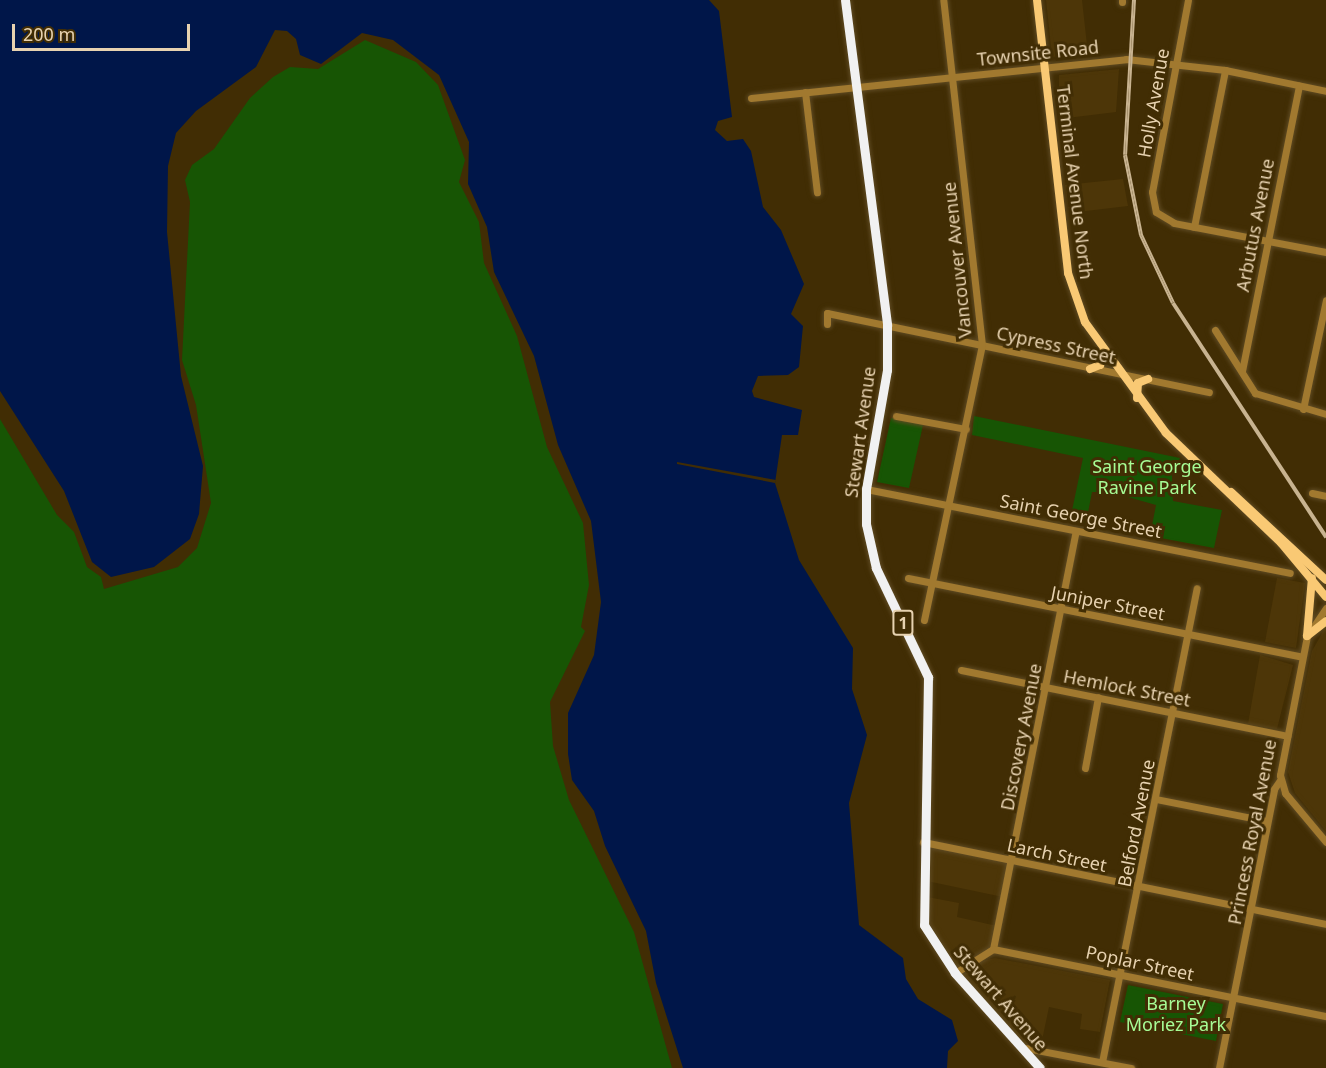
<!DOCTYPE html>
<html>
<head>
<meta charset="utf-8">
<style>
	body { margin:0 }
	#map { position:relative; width:1326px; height:1068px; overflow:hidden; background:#412d04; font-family:"Noto Sans",sans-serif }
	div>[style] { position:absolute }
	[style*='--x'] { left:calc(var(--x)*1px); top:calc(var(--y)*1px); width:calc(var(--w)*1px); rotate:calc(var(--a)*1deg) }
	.built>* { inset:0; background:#4d3608 }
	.green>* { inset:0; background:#175504 }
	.water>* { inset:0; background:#001649 }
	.pier>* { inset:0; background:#412d04 }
	.roads { filter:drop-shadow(0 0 2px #5f4b23) drop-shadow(0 0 2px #5f4b23) }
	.minor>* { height:7px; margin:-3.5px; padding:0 3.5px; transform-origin:3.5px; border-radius:3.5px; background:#a1792f }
	.major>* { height:8px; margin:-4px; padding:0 4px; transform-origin:4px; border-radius:4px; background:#f9c974 }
	.highway>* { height:9px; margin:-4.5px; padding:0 4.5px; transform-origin:4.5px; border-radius:4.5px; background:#f1f1f1 }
	.rail>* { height:4px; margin-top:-2px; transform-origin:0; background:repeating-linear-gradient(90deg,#412d04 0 4.5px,#c8b390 0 9px); box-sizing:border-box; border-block:2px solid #c8b390 }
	span { translate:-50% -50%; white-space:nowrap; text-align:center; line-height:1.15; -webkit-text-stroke:6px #412d04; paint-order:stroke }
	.shield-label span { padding:2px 4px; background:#412d04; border:2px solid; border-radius:4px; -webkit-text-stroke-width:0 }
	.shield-label { font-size:16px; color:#e7d2b0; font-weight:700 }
	.street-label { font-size:18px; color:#e7d2b0 }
	.park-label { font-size:18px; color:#a7fc95 }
	.scale { position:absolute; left:12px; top:24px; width:178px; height:27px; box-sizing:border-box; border:3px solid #e7d2b0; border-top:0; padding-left:8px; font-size:18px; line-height:21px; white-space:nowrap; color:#e7d2b0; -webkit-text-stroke:4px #412d04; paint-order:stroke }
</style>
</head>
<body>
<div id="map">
	<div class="built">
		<i style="clip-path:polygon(1046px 0,1082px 0,1088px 54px,1052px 57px)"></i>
		<i style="clip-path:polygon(1119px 69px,1116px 112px,1059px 119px,1059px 75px)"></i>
		<i style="clip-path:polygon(1123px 179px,1128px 206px,1069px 213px,1065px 185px)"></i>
		<i style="clip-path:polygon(1277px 578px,1305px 583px,1296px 648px,1265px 642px)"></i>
		<i style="clip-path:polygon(1326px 626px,1326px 831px,1295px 793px,1288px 772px,1312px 651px)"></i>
		<i style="clip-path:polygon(1260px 655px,1293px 665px,1277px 729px,1248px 724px)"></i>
		<i style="clip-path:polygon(923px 844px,1010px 862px,1003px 897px,922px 880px)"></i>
		<i style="clip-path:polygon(922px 896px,959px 903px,957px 917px,997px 926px,992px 948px,955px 971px,926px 924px)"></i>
		<i style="clip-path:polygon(995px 958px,1110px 980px,1100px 1032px,1080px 1029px,1082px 1014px,1049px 1007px,1040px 1050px,1027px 1047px,962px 976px,978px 962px)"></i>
	</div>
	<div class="green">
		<i style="clip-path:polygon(365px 40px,416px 62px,438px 85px,465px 160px,459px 182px,479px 222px,484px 263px,517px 336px,547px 447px,583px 523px,589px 585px,581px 627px,585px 631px,550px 702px,553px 746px,569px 800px,634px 932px,672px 1068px,0 1068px,0 419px,57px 515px,74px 532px,87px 567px,101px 577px,104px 589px,178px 567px,197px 548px,211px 503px,196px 405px,182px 360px,190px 202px,185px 180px,192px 165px,214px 149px,250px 98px,273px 77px,290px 67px,318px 69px)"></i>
		<i style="clip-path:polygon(974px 416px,1180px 458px,1172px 476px,1173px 501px,1222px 510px,1214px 548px,1150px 536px,1156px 505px,1110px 492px,1092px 492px,1086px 523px,1070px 520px,1083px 458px,972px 435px)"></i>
		<i style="clip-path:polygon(891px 418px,923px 425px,909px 488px,877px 482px)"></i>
		<i style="clip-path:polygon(1128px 985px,1223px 1004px,1216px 1041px,1120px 1022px)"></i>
	</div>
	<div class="water">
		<i style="clip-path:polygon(0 0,709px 0,719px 11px,732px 117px,718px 121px,715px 130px,727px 141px,743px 139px,751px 151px,763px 207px,781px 230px,804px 284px,791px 314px,803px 326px,799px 367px,788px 375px,758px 376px,752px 391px,754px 397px,802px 410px,798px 435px,782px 435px,775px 483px,799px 560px,853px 648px,852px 689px,867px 735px,849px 803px,859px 925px,903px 958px,906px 979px,918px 999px,952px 1020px,958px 1041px,948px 1051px,947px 1068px,683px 1068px,656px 983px,646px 931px,605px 846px,594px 811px,572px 780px,568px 754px,568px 713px,594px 655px,601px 602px,591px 521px,558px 445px,534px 356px,494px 272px,487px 227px,468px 184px,469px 142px,439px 75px,393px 40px,362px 33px,321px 64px,300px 55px,296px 39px,287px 31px,275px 30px,256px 67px,196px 111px,176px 133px,168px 166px,167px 232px,181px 376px,203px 466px,199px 514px,190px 539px,154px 567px,111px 577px,92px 562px,64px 491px,0 391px)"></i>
	</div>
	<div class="pier">
		<i style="clip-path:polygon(677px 462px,776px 480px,775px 483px,677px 464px)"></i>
	</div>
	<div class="roads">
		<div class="minor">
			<i style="--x:1122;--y:0;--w:2;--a:90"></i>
			<i style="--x:1188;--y:0;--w:195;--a:100.6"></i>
			<i style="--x:1152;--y:192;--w:20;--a:79"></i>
			<i style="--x:1156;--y:212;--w:21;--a:31"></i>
			<i style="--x:1174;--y:223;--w:155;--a:10.8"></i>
			<i style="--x:805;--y:92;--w:101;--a:83.2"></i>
			<i style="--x:751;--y:98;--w:377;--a:-5.9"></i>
			<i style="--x:1126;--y:59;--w:100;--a:6.3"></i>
			<i style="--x:1225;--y:70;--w:103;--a:11.7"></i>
			<i style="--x:1194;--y:227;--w:160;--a:-78.8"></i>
			<i style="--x:827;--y:324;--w:11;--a:-90"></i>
			<i style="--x:827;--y:313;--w:390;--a:11.7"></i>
			<i style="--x:1215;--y:330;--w:75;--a:57.6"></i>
			<i style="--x:1255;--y:393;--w:74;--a:16.5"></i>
			<i style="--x:1242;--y:371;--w:291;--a:-78.7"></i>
			<i style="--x:1303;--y:409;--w:111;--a:-78.1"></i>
			<i style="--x:896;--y:416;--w:71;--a:10.5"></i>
			<i style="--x:866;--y:489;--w:432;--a:11.2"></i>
			<i style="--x:1312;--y:493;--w:14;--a:12"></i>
			<i style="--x:908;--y:578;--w:402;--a:11.3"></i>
			<i style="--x:1326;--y:608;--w:34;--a:124"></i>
			<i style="--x:1307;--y:636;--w:142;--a:101"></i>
			<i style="--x:1280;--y:775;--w:19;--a:74"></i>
			<i style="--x:1285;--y:793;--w:64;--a:50.1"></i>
			<i style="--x:924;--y:620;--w:281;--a:-78.1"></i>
			<i style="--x:982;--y:345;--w:347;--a:-96.4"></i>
			<i style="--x:961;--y:670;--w:333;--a:11.4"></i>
			<i style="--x:1085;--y:768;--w:72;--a:-79.6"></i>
			<i style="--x:1156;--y:799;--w:113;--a:11.2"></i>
			<i style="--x:923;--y:842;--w:411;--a:11.5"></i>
			<i style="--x:993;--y:949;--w:426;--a:-78.8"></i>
			<i style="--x:955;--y:973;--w:45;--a:-32.3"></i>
			<i style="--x:993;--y:949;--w:340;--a:11.4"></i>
			<i style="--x:1026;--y:1048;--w:107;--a:10.8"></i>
			<i style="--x:1102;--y:1062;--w:483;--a:-78.7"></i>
			<i style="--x:1219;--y:1068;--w:284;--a:-78.8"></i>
			<i style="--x:1274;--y:789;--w:11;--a:-56"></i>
		</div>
		<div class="major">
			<i style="--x:1037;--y:0;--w:275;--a:83.5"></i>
			<i style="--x:1068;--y:273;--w:52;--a:70.9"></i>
			<i style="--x:1085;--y:322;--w:137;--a:53.9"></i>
			<i style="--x:1166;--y:433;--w:159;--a:43.7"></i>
			<i style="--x:1281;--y:543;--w:70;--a:50.2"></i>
			<i style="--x:1090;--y:369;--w:11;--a:-22"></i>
			<i style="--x:1100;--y:365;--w:12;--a:-81"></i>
			<i style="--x:1137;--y:398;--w:15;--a:-86"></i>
			<i style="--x:1138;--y:383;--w:11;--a:-22"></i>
			<i style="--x:1231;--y:492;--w:129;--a:42.8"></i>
			<i style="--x:1307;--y:636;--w:58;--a:-85.1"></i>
			<i style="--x:1307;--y:636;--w:24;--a:-38"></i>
		</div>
		<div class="highway">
			<i style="--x:845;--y:0;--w:328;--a:82.6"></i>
			<i style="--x:887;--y:325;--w:45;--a:90"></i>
			<i style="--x:887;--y:370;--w:121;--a:100"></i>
			<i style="--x:866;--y:489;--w:35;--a:90"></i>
			<i style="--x:866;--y:524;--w:45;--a:77.2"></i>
			<i style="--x:876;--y:568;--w:121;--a:64.5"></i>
			<i style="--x:928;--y:677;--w:248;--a:90.9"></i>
			<i style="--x:924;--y:925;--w:57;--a:57.1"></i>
			<i style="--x:955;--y:973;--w:127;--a:48.2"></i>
		</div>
	</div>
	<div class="rail">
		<i style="--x:1134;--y:0;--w:155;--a:93.3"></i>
		<i style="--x:1125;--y:155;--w:82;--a:78.7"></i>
		<i style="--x:1141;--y:235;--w:75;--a:64.8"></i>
		<i style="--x:1173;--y:303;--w:280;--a:56.8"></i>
	</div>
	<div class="shield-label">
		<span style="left:903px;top:623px">1</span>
	</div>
	<div class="street-label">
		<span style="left:1038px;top:53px;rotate:-6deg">Townsite Road</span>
		<span style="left:1153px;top:103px;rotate:-80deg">Holly Avenue</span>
		<span style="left:1075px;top:182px;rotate:83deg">Terminal Avenue North</span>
		<span style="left:1255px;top:225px;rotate:-79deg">Arbutus Avenue</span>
		<span style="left:957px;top:260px;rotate:-96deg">Vancouver Avenue</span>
		<span style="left:1056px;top:345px;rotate:12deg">Cypress Street</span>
		<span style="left:860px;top:432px;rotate:-82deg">Stewart Avenue</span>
		<span style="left:1081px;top:516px;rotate:11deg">Saint George Street</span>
		<span style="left:1108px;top:603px;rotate:11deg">Juniper Street</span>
		<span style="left:1127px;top:688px;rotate:11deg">Hemlock Street</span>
		<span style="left:1021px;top:737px;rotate:-79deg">Discovery Avenue</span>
		<span style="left:1136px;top:823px;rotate:-79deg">Belford Avenue</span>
		<span style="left:1252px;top:832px;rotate:-79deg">Princess Royal Avenue</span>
		<span style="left:1057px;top:855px;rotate:12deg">Larch Street</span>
		<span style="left:1140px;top:963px;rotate:12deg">Poplar Street</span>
		<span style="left:1001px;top:998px;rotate:49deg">Stewart Avenue</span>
	</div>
	<div class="park-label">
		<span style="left:1147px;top:477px">Saint George<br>Ravine Park</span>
		<span style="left:1176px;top:1014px">Barney<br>Moriez Park</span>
	</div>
	<div class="scale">200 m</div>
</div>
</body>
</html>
